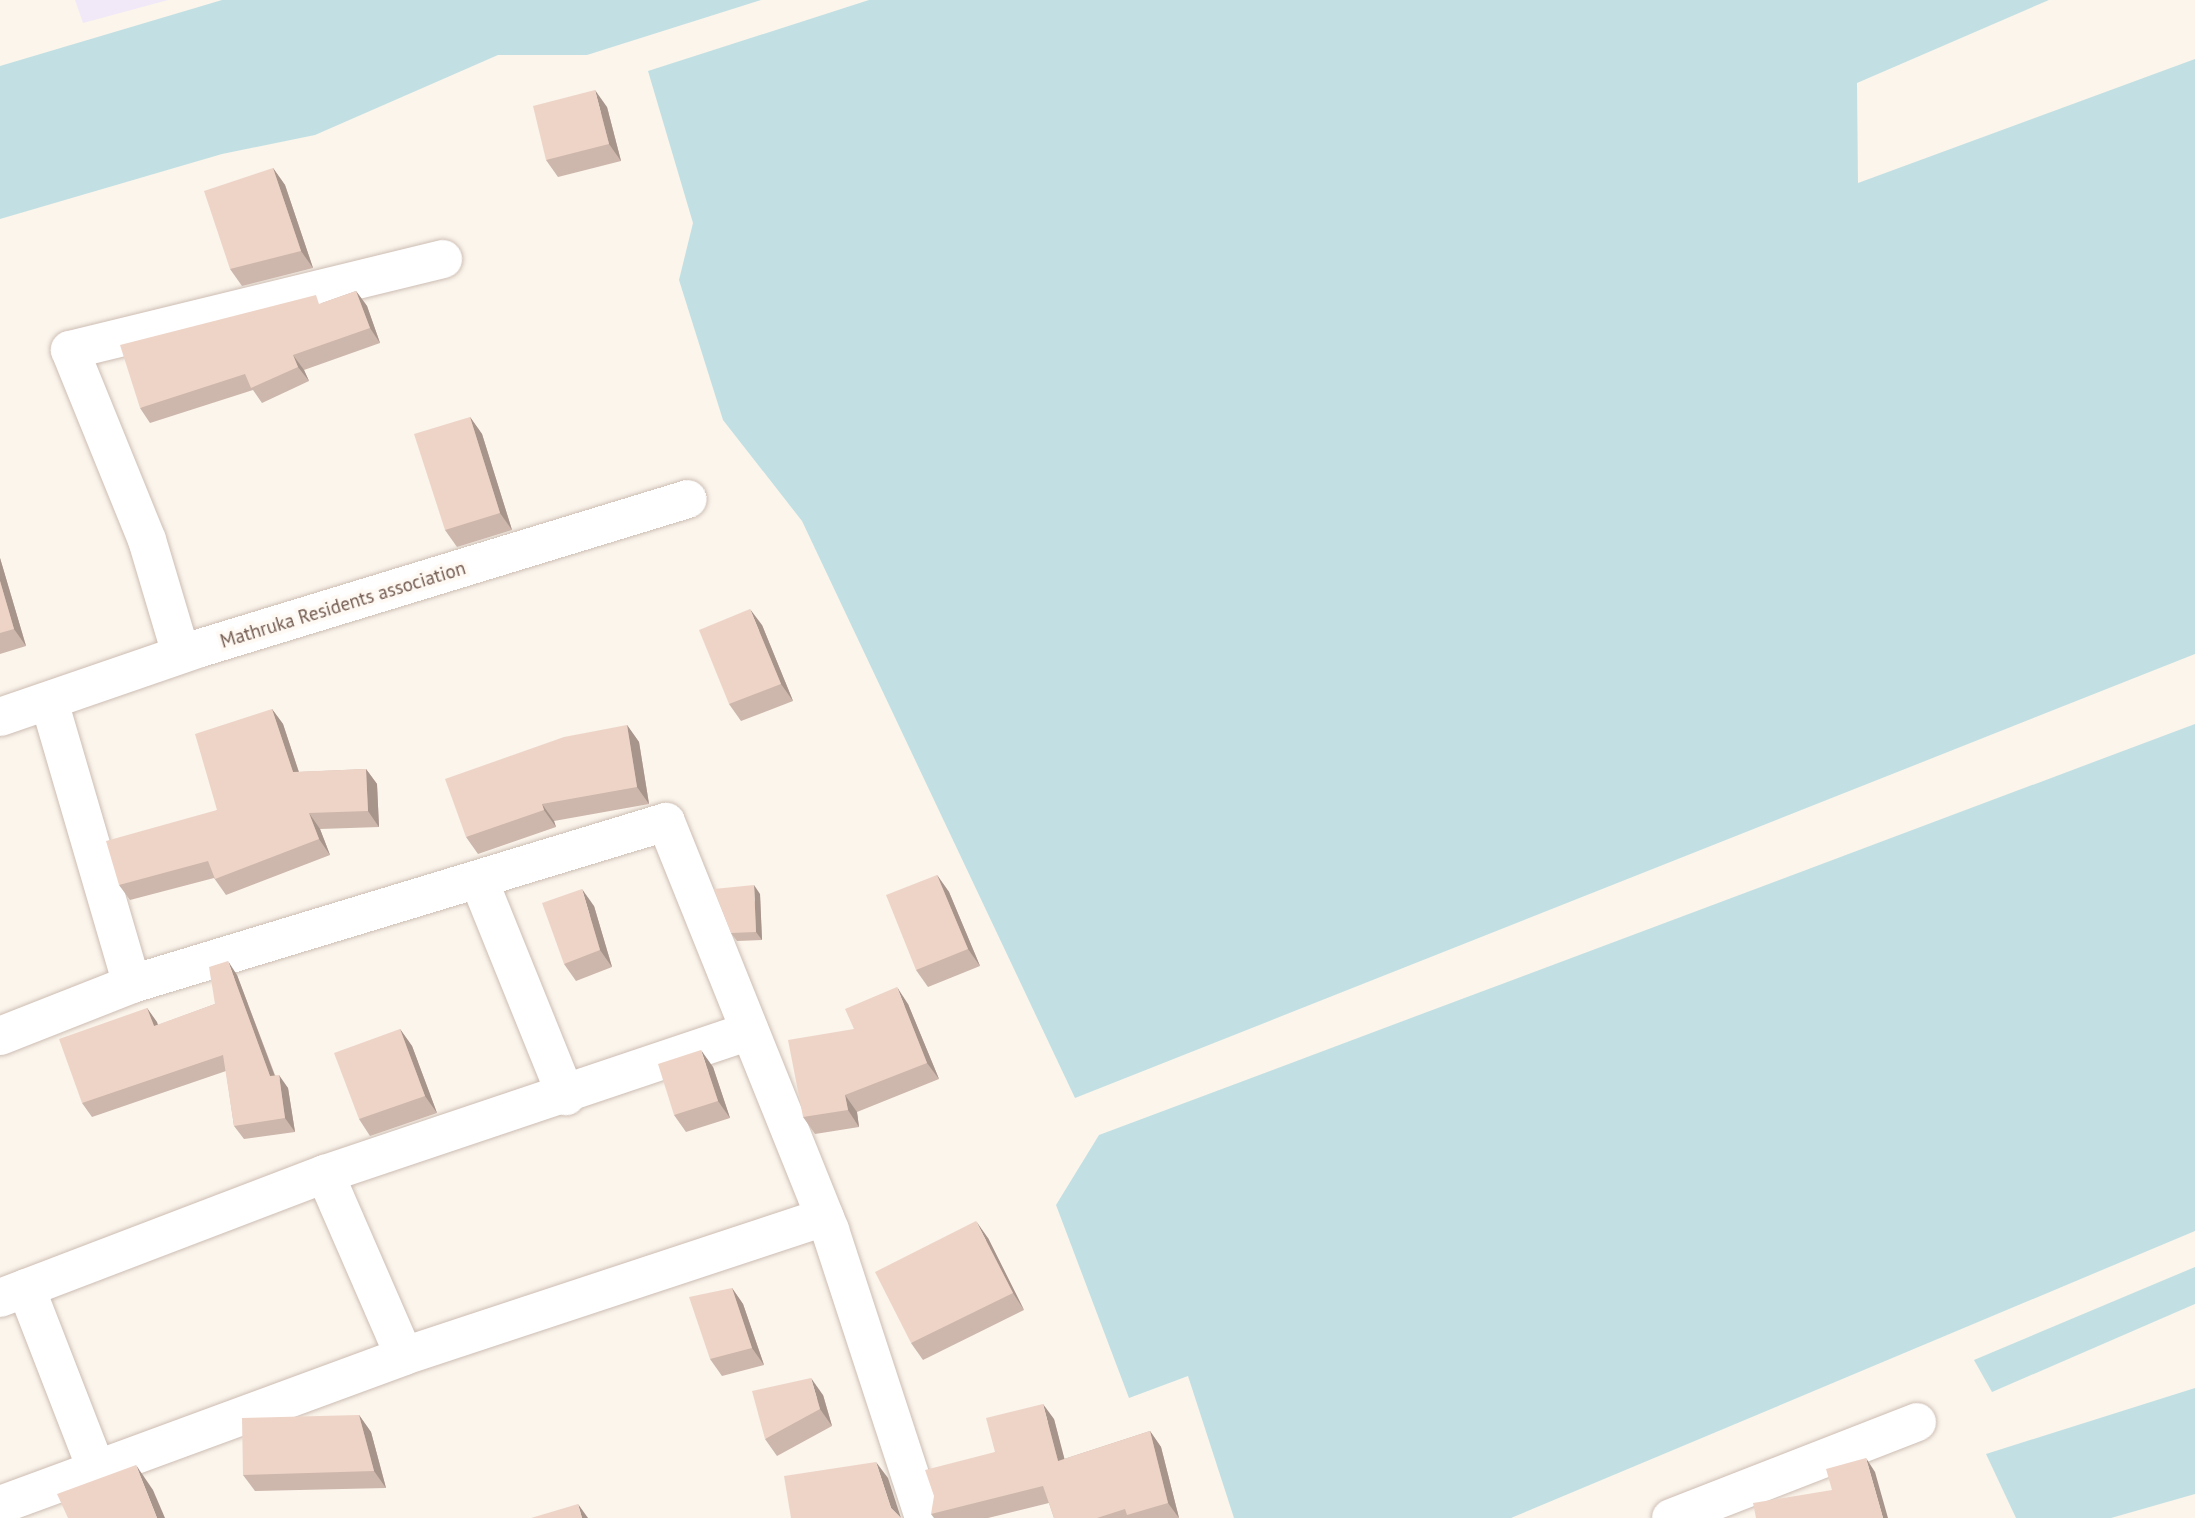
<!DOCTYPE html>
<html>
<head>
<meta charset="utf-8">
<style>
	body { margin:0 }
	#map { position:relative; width:2195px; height:1518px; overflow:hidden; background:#fbf5ec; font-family:"PT Sans",sans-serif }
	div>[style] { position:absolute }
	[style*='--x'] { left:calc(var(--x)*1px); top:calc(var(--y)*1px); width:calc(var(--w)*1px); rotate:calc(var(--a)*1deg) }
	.education>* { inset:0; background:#f1e9f8 }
	.water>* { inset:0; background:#c2e0e3 }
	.roads { filter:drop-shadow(0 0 2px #cdbdb3) drop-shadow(0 0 2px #cdbdb3) }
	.minor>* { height:38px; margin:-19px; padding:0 19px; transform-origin:19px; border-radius:19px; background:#fff }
	.wall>* { inset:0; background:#cdb6ab }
	.shaded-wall>* { inset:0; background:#a7948b }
	.building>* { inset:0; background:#eed4c7 }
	span { translate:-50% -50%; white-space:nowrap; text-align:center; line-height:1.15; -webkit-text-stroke:7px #fef9f3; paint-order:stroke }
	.street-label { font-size:19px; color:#745c51 }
</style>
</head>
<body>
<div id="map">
	<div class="education">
		<i style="clip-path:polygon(75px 0,168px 0,83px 23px)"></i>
	</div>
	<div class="water">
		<i style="clip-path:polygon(222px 0,761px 0,587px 55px,498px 55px,315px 135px,222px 154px,0 219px,0 66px)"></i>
		<i style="clip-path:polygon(869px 0,2049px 0,1857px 83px,1858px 183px,2195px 59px,2195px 654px,1075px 1098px,802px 521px,723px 420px,679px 280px,693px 223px,648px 71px)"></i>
		<i style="clip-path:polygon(2195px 724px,2195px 1231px,1511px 1518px,1234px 1518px,1188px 1376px,1129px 1398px,1056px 1205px,1099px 1135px)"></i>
		<i style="clip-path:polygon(2195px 1267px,2195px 1304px,1992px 1392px,1974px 1360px)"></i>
		<i style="clip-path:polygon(2195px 1388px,2195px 1494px,2111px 1518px,2016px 1518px,1986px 1454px)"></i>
	</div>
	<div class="roads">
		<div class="minor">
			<i style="--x:181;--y:654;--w:119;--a:-106.6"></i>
			<i style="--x:147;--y:540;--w:205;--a:-112.1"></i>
			<i style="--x:70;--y:350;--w:384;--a:-13.7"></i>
			<i style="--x:49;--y:701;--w:295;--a:73.7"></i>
			<i style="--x:0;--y:717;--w:208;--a:-19"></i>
			<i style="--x:197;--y:649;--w:513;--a:-16.99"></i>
			<i style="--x:480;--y:883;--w:230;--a:68"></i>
			<i style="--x:0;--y:1036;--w:142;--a:-21.5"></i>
			<i style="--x:132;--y:984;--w:558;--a:-16.88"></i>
			<i style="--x:666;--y:822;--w:440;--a:68.1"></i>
			<i style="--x:830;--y:1230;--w:303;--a:71.9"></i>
			<i style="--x:325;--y:1174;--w:198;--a:66.5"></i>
			<i style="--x:26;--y:1288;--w:196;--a:68.8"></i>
			<i style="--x:0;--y:1298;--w:348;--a:-20.9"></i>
			<i style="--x:325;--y:1174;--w:448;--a:-18.6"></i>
			<i style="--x:0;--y:1505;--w:431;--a:-20.2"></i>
			<i style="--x:404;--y:1356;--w:443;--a:-18.3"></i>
			<i style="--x:1671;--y:1518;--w:264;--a:-21.3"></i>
		</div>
	</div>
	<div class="wall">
		<i style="clip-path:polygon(607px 107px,621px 161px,558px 177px,546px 160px)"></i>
		<i style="clip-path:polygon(273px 168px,285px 185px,313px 268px,242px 286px,230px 269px)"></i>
		<i style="clip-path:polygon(356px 291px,367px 306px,380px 343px,304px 370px,309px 381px,262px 403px,253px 390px,150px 423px,140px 408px,322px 303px)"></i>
		<i style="clip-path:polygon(470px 417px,482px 434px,512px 530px,457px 547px,445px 530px)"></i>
		<i style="clip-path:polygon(0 558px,26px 646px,0 654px)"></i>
		<i style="clip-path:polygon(762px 625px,793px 701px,741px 721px,729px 704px)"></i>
		<i style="clip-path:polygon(272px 709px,283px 724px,299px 772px,366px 769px,377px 784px,379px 827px,320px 829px,330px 855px,226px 895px,214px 878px,130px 900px,119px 885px,217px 810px)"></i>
		<i style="clip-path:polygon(627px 725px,639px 742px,649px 804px,554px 821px,556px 827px,478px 854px,466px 837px)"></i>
		<i style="clip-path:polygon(937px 875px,949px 892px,980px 966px,928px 987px,916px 970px)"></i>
		<i style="clip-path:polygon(760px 894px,762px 940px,737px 941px,731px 933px)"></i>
		<i style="clip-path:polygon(594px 906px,612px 967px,576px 981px,564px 964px)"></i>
		<i style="clip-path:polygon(237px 975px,275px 1075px,288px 1088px,295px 1132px,244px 1139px,234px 1126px,226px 1071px,92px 1117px,82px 1103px,147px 1008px,158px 1025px,215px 1004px)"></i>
		<i style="clip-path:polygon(908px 1004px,939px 1079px,857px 1112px,859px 1127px,815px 1134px,803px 1117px,854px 1029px)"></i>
		<i style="clip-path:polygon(400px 1029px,412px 1046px,437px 1113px,370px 1136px,359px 1119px)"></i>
		<i style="clip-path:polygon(713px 1067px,730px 1118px,686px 1132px,674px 1115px)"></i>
		<i style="clip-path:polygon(988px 1238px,1024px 1310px,923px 1360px,911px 1343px)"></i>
		<i style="clip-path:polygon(732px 1288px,743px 1304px,764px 1365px,722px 1376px,710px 1359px)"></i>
		<i style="clip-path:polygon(823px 1395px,832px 1426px,777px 1456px,765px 1439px)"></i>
		<i style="clip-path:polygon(359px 1415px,371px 1432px,386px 1488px,255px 1491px,243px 1475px)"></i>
		<i style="clip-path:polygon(1054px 1419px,1064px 1459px,1150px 1431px,1161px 1447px,1179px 1518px,1054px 1518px,1049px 1503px,988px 1518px,934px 1518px,931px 1514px,995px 1452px)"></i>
	</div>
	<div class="shaded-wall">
		<i style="clip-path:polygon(595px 90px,607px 107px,621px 161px,609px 144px)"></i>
		<i style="clip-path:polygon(273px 168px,285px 185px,313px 268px,301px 251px)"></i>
		<i style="clip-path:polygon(356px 291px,367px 306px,380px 343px,370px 328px)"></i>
		<i style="clip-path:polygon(293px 355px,304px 370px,309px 381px,298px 367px)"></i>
		<i style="clip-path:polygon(470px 417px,482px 434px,512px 530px,500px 513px)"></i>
		<i style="clip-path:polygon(0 558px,26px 646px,14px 629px,0 581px)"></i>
		<i style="clip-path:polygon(750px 609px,762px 625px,793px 701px,781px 684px)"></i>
		<i style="clip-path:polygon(272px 709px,283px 724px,304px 788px,293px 772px)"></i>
		<i style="clip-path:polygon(627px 725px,639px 742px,649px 804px,637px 787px)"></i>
		<i style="clip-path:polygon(366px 769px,377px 784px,379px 827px,368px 811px)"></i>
		<i style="clip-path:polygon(542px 804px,554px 821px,556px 827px,544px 810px)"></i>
		<i style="clip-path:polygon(309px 813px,320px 829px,330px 855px,319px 839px)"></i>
		<i style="clip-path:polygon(937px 875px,949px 892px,980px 966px,968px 949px)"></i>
		<i style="clip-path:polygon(754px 885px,760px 894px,762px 940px,756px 932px)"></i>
		<i style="clip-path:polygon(582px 889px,594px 906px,612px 967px,600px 950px)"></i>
		<i style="clip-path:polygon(228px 961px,237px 975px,280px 1090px,270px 1076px)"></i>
		<i style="clip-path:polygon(897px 987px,908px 1004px,939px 1079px,927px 1063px)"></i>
		<i style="clip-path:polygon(147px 1008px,157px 1022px,163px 1040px,154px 1026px)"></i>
		<i style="clip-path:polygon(400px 1029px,412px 1046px,437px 1113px,425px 1096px)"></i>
		<i style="clip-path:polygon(701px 1050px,713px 1067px,730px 1118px,718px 1101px)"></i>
		<i style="clip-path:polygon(279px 1075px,288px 1088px,295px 1132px,285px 1118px)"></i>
		<i style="clip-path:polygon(845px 1095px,857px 1112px,859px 1127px,848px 1110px)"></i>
		<i style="clip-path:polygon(976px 1221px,988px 1238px,1024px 1310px,1013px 1293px)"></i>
		<i style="clip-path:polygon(732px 1288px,743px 1304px,764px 1365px,752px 1348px)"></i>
		<i style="clip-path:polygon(811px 1378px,823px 1395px,832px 1426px,820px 1409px)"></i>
		<i style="clip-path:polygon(1043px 1404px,1054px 1419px,1069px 1476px,1058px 1461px)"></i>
		<i style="clip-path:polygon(359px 1415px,371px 1432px,386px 1488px,374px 1471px)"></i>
		<i style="clip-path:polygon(1150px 1431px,1161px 1447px,1179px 1518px,1168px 1503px)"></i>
		<i style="clip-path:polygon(1866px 1458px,1875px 1472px,1888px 1518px,1883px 1518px)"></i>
		<i style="clip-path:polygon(876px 1462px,888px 1478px,901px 1518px,891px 1508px)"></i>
		<i style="clip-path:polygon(136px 1465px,153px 1490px,165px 1518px,157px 1518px)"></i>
		<i style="clip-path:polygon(578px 1504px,588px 1518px,582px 1518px)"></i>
	</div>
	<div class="building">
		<i style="clip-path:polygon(595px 90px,609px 144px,546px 160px,533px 106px)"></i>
		<i style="clip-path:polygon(273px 168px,301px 251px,230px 269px,204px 191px)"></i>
		<i style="clip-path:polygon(356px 291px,370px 328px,293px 355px,298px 367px,251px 388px,245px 374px,140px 408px,120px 345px,316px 295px,319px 304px)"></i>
		<i style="clip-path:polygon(470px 417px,500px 513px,445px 530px,414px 434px)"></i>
		<i style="clip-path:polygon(0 581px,14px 629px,0 633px)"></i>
		<i style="clip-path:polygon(750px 609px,781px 684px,729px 704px,699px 630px)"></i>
		<i style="clip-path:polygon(272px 709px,293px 772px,366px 769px,368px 811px,309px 813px,319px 839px,215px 879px,208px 861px,119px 885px,106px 841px,217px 810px,195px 734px)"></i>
		<i style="clip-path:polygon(627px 725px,637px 787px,542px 804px,544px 810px,466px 837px,445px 779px,564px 737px)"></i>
		<i style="clip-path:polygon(937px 875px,968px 949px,916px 970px,886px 895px)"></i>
		<i style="clip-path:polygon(754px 885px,756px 932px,731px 933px,714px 889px)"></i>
		<i style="clip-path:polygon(582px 889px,600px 950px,564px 964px,542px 903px)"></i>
		<i style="clip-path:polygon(228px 961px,270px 1076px,279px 1075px,285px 1118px,234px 1126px,223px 1055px,82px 1103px,59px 1039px,147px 1008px,154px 1026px,215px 1004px,209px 967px)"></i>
		<i style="clip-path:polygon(897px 987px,927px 1063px,845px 1095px,848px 1110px,803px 1117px,788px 1040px,854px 1029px,845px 1009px)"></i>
		<i style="clip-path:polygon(400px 1029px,425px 1096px,359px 1119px,334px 1053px)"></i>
		<i style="clip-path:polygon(701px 1050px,718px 1101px,674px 1115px,658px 1064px)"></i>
		<i style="clip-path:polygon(976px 1221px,1013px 1293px,911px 1343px,875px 1272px)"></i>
		<i style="clip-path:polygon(732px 1288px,752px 1348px,710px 1359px,689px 1297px)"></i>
		<i style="clip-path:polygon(811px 1378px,820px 1409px,765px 1439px,752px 1391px)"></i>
		<i style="clip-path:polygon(1043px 1404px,1058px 1461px,1150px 1431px,1168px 1503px,1127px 1515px,1125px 1509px,1097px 1518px,1054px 1518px,1043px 1486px,931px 1514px,934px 1496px,925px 1470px,995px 1452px,986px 1418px)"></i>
		<i style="clip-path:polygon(359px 1415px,374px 1471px,243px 1475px,242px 1418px)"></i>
		<i style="clip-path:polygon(1866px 1458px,1883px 1518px,1756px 1518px,1753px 1503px,1832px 1490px,1826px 1469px)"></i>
		<i style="clip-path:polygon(876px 1462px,891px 1508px,901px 1518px,791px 1518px,784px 1476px)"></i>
		<i style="clip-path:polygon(136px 1465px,157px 1518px,68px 1518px,57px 1494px)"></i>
		<i style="clip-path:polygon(578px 1504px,582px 1518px,531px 1518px)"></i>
	</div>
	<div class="street-label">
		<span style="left:343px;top:605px;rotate:-17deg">Mathruka Residents association</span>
	</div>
</div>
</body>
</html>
